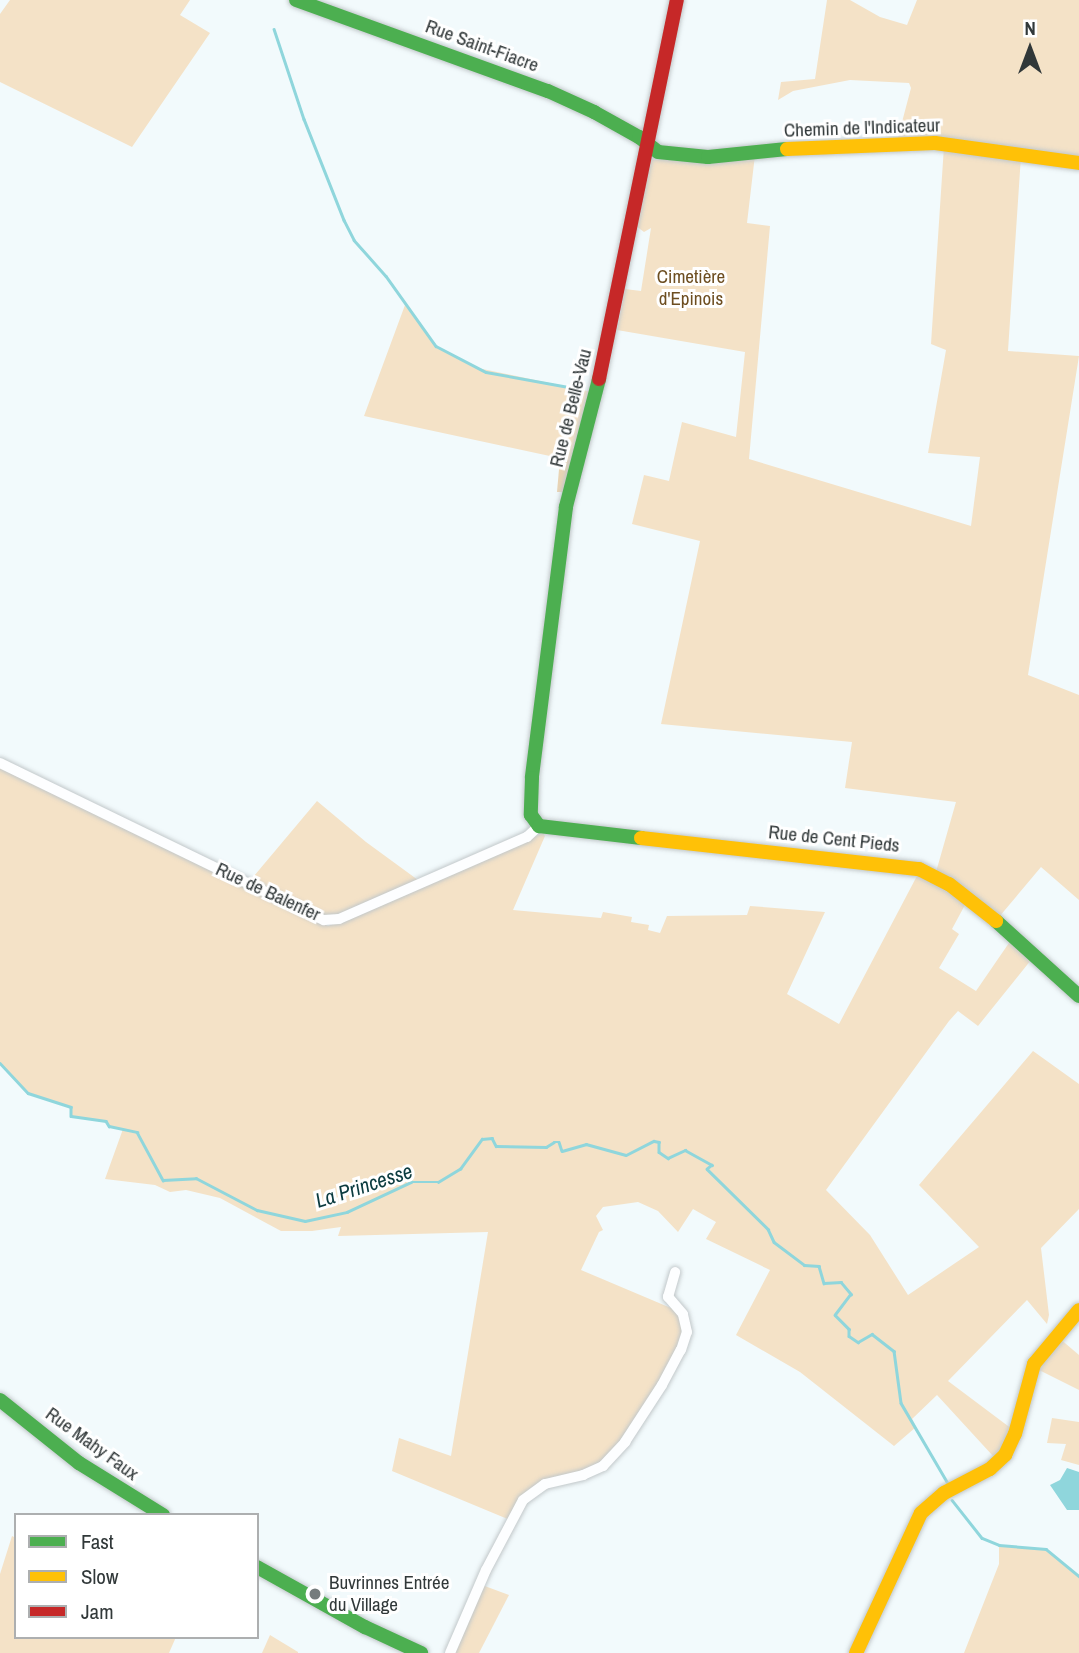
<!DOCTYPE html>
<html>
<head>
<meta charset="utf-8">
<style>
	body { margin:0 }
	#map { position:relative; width:1079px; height:1653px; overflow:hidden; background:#f2fafc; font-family:"Archivo Narrow",sans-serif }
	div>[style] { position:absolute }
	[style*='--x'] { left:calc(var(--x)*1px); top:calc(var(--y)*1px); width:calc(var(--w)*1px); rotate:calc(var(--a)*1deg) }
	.green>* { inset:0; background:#f4e2c7 }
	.forest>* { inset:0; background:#e9d4b4 }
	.water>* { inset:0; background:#8fd6dc }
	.stream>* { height:2.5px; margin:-1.25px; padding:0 1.25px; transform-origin:1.25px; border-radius:1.25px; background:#8fd6dc }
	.roads { filter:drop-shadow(0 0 2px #c2c8ca) drop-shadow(0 0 2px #c2c8ca) }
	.street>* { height:10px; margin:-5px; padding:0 5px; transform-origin:5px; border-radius:5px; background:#fdfeff }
	.fast>* { height:14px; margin:-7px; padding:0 7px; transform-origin:7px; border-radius:7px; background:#4caf50 }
	.slow>* { height:14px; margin:-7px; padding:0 7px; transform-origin:7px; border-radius:7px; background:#ffc107 }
	.jam>* { height:14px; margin:-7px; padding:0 7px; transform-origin:7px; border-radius:7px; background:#c62828 }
	.dots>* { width:19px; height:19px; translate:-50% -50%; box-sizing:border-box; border:4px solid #fff; border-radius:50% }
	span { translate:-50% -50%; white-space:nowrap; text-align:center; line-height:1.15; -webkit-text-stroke:6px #fff; paint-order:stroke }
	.street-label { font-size:19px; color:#313839 }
	.park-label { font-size:19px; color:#6d4e21 }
	.poi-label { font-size:19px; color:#313839 }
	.left { translate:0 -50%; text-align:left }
	.water-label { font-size:21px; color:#0b3b3f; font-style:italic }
	.legend { position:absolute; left:14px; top:1513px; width:245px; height:126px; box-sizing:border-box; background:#fff; border:2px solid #adafb0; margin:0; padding:9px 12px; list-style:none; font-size:21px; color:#313839 }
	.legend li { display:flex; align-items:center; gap:14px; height:35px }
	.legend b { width:35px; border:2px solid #adafb0 }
	.north { position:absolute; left:995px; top:14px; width:70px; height:70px; -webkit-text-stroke:5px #fff; paint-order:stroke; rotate:0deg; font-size:19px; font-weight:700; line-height:28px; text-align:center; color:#313839 }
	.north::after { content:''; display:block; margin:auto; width:24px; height:32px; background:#313839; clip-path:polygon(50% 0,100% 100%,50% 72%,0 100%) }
</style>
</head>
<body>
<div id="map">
	<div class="green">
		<i style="clip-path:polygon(10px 0,190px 0,180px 15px,210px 33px,132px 147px,0 82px,0 14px)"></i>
		<i style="clip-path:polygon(827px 0,850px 0,880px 17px,907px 25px,917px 0,1079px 0,1079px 159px,897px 141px,911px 88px,909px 83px,850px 80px,793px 91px,778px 100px,781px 82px,815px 79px)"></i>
		<i style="clip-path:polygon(944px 146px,1021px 156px,1008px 351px,1079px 356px,1028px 675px,1079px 695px,1079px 900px,1041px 867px,999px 917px,936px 872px,956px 802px,845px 788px,852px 742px,661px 724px,700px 541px,632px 524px,644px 475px,669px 481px,682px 422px,736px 437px,745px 352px,617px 330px,625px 289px,641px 291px,651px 228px,644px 232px,636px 226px,650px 160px,755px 155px,747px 223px,770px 226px,749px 459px,971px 526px,980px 457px,928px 453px,946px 350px,931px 344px)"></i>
		<i style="clip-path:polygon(405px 305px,436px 346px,473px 367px,592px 392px,573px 461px,364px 416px)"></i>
		<i style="clip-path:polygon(0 767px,328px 926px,543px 833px,545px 836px,513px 910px,601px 918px,603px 912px,632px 917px,631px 922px,649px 925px,648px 930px,660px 933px,667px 916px,747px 915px,750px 906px,825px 912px,787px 994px,839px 1024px,918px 874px,966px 903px,952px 929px,959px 934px,939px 968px,976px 991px,1011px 940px,1031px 960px,978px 1026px,958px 1011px,949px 1021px,826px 1190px,870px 1235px,908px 1295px,979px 1247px,919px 1185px,1033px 1051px,1079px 1084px,1079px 1209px,1041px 1248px,1049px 1315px,1047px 1324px,1027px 1300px,948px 1381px,1012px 1429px,1000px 1452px,993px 1456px,937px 1395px,912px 1419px,916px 1427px,894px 1446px,800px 1372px,736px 1335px,770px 1270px,706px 1239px,716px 1222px,693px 1209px,678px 1232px,658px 1211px,638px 1202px,603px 1207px,596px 1216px,603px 1230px,599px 1232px,581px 1270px,678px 1311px,685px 1329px,672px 1364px,610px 1455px,587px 1472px,542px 1482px,510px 1520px,392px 1471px,399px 1438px,451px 1456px,488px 1232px,338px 1236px,341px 1227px,312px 1231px,281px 1231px,220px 1198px,186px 1190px,170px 1192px,155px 1185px,105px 1179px,123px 1129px,109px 1126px,106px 1121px,71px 1116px,70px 1107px,28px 1093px,0 1063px)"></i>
		<i style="clip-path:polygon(317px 801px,366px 842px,418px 880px,339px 915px,321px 916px,249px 882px)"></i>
		<i style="clip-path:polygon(1059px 1338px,1079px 1355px,1079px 1390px,1037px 1369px)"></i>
		<i style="clip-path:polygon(1052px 1418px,1079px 1422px,1079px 1465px,1061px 1460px,1066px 1444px,1047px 1443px)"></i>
		<i style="clip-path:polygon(12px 1536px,16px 1538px,16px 1637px,176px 1637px,169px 1653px,0 1653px,0 1574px)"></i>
		<i style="clip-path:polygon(999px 1545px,1046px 1549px,1079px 1576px,1079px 1653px,964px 1653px,999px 1564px)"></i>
		<i style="clip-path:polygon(482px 1585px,509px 1595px,479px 1653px,452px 1653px)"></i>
		<i style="clip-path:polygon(270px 1635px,298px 1652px,298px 1653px,262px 1653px)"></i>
	</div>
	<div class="forest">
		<i style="clip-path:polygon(560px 458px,573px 461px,566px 492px,557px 492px)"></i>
	</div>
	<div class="water">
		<i style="clip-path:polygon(1067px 1468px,1079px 1472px,1079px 1510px,1067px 1510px,1050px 1485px,1060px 1480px)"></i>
	</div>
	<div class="stream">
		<i style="--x:274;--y:29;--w:95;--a:71.6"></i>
		<i style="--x:304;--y:119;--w:109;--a:68.4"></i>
		<i style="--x:344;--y:220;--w:22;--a:63"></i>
		<i style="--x:354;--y:240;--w:48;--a:48.4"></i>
		<i style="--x:386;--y:276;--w:86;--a:54.5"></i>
		<i style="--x:436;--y:346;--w:56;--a:27.5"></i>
		<i style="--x:486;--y:372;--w:96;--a:10.3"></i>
		<i style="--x:0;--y:1063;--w:41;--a:47"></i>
		<i style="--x:28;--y:1093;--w:45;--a:18"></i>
		<i style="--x:71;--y:1107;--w:9;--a:90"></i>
		<i style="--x:71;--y:1116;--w:35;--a:8"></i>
		<i style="--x:106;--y:1121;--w:6;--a:59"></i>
		<i style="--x:109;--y:1126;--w:29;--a:12"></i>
		<i style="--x:137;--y:1132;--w:55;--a:61.6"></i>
		<i style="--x:163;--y:1180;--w:33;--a:-3"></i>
		<i style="--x:196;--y:1178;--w:69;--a:27.7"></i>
		<i style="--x:257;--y:1210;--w:49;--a:12.9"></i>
		<i style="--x:305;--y:1221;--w:43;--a:-12.1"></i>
		<i style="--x:347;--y:1212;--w:71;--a:-25.1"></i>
		<i style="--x:411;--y:1182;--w:27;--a:0"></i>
		<i style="--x:438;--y:1182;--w:26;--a:-31"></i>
		<i style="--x:460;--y:1169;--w:37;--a:-54"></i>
		<i style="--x:482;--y:1139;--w:10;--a:-6"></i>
		<i style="--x:492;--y:1138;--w:9;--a:63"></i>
		<i style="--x:496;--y:1146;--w:50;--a:1.1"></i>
		<i style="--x:546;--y:1147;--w:9;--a:-32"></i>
		<i style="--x:554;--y:1142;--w:5;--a:0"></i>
		<i style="--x:559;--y:1142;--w:9;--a:72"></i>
		<i style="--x:562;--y:1151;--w:25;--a:-16"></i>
		<i style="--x:586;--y:1144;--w:41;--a:15.4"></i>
		<i style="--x:626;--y:1155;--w:31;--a:-27"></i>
		<i style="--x:654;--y:1141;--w:5;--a:11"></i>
		<i style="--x:659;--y:1142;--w:10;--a:90"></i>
		<i style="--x:659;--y:1152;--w:11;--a:34"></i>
		<i style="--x:668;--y:1158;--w:19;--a:-25"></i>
		<i style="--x:685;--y:1150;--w:31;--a:29"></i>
		<i style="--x:712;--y:1165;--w:6;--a:141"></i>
		<i style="--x:707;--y:1169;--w:86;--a:44.5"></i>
		<i style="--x:768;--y:1229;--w:14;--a:65"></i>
		<i style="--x:774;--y:1242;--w:38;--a:37"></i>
		<i style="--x:804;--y:1265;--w:15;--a:4"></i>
		<i style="--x:819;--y:1266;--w:18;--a:74"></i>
		<i style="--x:824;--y:1283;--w:17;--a:-3"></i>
		<i style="--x:841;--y:1282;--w:16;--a:50"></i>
		<i style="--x:851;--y:1294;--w:26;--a:127"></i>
		<i style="--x:835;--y:1315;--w:20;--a:45"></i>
		<i style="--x:849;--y:1329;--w:7;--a:90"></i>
		<i style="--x:849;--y:1336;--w:11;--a:34"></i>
		<i style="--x:858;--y:1342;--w:16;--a:-30"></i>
		<i style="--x:872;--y:1334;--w:28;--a:38"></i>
		<i style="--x:894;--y:1351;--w:52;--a:82.3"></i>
		<i style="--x:901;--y:1403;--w:95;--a:59.7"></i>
		<i style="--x:952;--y:1500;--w:48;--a:51.7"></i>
		<i style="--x:982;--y:1538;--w:18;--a:22"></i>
		<i style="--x:999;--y:1545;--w:47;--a:4.9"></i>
		<i style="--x:1046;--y:1549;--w:43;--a:39.3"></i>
	</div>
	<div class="roads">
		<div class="street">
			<i style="--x:0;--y:763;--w:360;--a:25.9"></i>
			<i style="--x:324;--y:920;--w:15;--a:-4"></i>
			<i style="--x:339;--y:919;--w:205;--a:-23.6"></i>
			<i style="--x:527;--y:837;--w:16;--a:-43"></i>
			<i style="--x:450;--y:1653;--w:90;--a:-66.6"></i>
			<i style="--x:486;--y:1570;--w:79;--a:-62.1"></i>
			<i style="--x:523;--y:1500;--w:27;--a:-36"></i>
			<i style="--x:545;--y:1484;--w:39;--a:-13"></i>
			<i style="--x:583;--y:1475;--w:22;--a:-24"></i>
			<i style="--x:603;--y:1466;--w:33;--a:-47"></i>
			<i style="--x:625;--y:1442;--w:68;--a:-57"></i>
			<i style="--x:662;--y:1385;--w:40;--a:-62"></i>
			<i style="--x:681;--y:1350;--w:19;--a:-72"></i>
			<i style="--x:687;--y:1332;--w:18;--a:-103"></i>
			<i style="--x:683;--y:1314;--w:23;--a:-131"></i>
			<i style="--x:668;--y:1297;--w:26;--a:-74"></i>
		</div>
		<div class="fast">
			<i style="--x:296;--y:0;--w:268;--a:19.9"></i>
			<i style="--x:548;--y:91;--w:51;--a:24.5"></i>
			<i style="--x:594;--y:112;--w:51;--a:29.1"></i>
			<i style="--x:639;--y:137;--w:24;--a:38"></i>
			<i style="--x:658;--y:152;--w:50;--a:5.7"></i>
			<i style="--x:708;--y:157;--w:79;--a:-5.8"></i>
			<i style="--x:599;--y:379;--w:132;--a:104.5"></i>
			<i style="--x:566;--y:507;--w:273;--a:97.2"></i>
			<i style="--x:532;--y:778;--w:37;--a:92"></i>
			<i style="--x:531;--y:815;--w:14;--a:54"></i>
			<i style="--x:539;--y:826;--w:103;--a:6.7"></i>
			<i style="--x:996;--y:921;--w:112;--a:42.1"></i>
			<i style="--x:0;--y:1400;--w:101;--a:38.6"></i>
			<i style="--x:79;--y:1463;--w:99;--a:31.8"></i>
			<i style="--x:257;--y:1567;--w:124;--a:29.1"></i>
			<i style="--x:365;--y:1627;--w:62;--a:24.9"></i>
		</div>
		<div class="slow">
			<i style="--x:787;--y:149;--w:148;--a:-2.3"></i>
			<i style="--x:935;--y:143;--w:145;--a:7.9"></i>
			<i style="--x:641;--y:838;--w:280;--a:6.4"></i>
			<i style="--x:919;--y:869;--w:34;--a:27"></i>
			<i style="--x:949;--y:884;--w:60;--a:38.2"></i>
			<i style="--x:856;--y:1653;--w:154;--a:-65.1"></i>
			<i style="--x:921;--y:1513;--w:30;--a:-41"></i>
			<i style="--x:944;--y:1493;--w:52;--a:-27.6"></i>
			<i style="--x:990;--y:1469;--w:21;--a:-43"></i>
			<i style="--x:1005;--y:1455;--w:23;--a:-65"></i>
			<i style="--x:1015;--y:1434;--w:73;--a:-74.8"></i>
			<i style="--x:1034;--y:1364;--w:70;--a:-50.2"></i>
		</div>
		<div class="jam">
			<i style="--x:599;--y:379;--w:387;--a:-78.4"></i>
		</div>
	</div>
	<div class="dots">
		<i style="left:315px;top:1594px;background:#757c7d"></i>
	</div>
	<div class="street-label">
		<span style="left:482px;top:46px;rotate:20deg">Rue Saint-Fiacre</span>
		<span style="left:862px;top:128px;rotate:-2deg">Chemin de l'Indicateur</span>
		<span style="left:571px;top:408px;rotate:-76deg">Rue de Belle-Vau</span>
		<span style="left:834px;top:839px;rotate:6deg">Rue de Cent Pieds</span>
		<span style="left:268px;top:892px;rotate:25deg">Rue de Balenfer</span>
		<span style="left:92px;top:1444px;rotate:36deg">Rue Mahy Faux</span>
	</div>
	<div class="park-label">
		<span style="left:691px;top:288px">Cimetière<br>d'Epinois</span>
	</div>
	<div class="poi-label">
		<span class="left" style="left:329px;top:1594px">Buvrinnes Entrée<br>du Village</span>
	</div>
	<div class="water-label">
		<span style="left:364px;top:1186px;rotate:-18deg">La Princesse</span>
	</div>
	<ul class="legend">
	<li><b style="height:9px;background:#4caf50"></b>Fast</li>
	<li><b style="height:9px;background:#ffc107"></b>Slow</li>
	<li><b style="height:9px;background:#c62828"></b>Jam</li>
	</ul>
	<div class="north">N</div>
</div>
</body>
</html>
